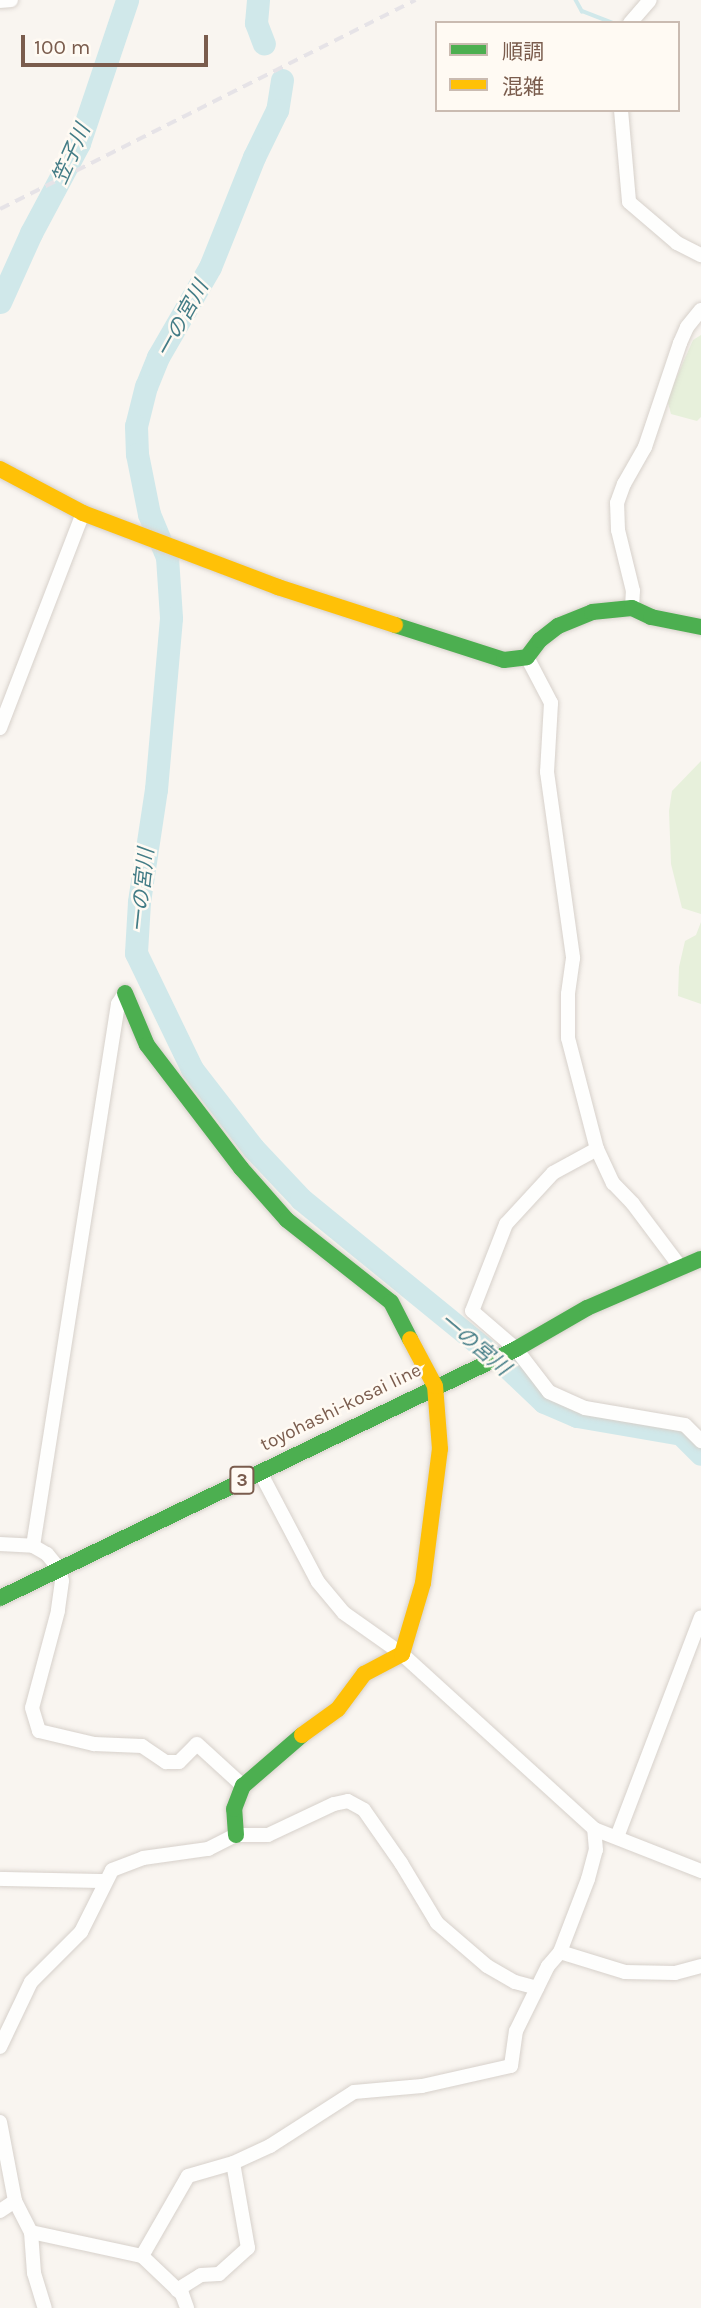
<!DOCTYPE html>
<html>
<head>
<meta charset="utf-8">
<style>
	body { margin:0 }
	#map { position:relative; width:701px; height:2308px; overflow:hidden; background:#f9f5f0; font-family:Karla,"Noto Sans JP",sans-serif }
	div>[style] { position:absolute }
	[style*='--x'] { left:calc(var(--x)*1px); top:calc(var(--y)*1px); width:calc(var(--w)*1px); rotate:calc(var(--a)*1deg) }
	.green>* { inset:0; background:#e7f0db }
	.stream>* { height:3.5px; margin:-1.75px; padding:0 1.75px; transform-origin:1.75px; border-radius:1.75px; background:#d0e8ea }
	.river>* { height:23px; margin:-11.5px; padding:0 11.5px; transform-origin:11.5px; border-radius:11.5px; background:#d0e8ea }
	.roads { filter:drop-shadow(0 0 2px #d7d1cb) drop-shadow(0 0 2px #d7d1cb) }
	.street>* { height:14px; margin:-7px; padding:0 7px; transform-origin:7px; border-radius:7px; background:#fefefd }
	.fast>* { height:16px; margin:-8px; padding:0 8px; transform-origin:8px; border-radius:8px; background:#4caf50 }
	.slow>* { height:16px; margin:-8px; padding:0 8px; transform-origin:8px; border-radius:8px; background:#ffc107 }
	.rail>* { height:3.5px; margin-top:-1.75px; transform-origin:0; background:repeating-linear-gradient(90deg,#e6e3e7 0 10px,transparent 0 17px) }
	span { translate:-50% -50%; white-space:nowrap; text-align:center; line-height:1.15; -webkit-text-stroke:5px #fffaf3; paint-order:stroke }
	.shield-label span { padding:2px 5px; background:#fffaf3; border:2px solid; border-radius:5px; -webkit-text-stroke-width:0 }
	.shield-label { font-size:18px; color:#7a5c4d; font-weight:700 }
	.street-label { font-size:19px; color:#7a5c4d }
	.water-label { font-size:21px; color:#437c86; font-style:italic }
	.legend { position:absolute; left:435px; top:21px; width:245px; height:91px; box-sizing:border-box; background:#fffaf3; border:2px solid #cabbb1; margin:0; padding:9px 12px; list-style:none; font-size:21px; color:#7a5c4d }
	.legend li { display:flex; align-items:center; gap:14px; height:35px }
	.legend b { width:35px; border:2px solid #cabbb1 }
	.scale { position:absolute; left:21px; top:35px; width:187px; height:32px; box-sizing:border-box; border:4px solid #7a5c4d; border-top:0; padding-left:9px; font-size:21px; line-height:24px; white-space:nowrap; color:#7a5c4d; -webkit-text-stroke:5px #fffaf3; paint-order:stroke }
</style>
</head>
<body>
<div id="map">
	<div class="green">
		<i style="clip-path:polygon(701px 335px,701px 417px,697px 421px,671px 414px,667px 399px,693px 340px)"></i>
		<i style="clip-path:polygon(701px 761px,701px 914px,682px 908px,671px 864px,669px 811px,672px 791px)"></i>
		<i style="clip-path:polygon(701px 922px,701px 1004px,678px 996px,679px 967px,685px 941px,696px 935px)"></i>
	</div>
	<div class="stream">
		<i style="--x:576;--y:0;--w:13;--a:61"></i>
		<i style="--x:582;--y:11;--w:34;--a:21"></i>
	</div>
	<div class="river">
		<i style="--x:258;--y:0;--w:23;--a:95"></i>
		<i style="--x:256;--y:23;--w:22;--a:69"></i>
		<i style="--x:282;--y:80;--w:30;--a:99"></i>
		<i style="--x:277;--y:110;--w:52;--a:116.1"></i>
		<i style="--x:254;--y:157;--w:118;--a:111.8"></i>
		<i style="--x:210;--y:267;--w:104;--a:120"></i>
		<i style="--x:158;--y:357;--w:31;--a:112"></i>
		<i style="--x:146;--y:386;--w:41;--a:104"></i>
		<i style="--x:136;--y:426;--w:28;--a:88"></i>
		<i style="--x:137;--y:454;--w:61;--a:78.7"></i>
		<i style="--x:149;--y:514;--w:47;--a:67.3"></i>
		<i style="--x:167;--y:557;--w:61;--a:86.2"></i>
		<i style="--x:171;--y:618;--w:172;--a:95"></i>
		<i style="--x:156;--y:789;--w:114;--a:98.6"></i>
		<i style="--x:139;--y:902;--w:51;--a:93.4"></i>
		<i style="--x:136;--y:953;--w:129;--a:64.2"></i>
		<i style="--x:192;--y:1069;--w:100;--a:52.3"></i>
		<i style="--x:253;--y:1148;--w:70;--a:46.7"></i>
		<i style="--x:301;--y:1199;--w:266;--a:39.2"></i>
		<i style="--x:507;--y:1367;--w:51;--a:43.4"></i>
		<i style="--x:544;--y:1402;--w:36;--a:23"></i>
		<i style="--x:577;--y:1416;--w:106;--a:9.8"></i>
		<i style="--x:681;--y:1434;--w:28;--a:45"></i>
		<i style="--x:0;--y:302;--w:76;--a:-65.8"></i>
		<i style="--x:31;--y:233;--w:102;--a:-61.9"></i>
		<i style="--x:79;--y:143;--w:151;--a:-71.4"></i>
	</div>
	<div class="roads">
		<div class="street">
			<i style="--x:0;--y:1;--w:11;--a:-5"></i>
			<i style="--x:630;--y:23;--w:30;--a:-49"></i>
			<i style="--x:621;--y:110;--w:92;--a:85"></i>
			<i style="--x:629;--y:202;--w:63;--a:40.5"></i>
			<i style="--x:677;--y:243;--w:27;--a:27"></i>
			<i style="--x:632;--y:608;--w:17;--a:-87"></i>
			<i style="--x:633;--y:591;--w:63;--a:-103.8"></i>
			<i style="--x:618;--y:530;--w:27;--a:-92"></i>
			<i style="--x:617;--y:503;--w:20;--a:-70"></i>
			<i style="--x:624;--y:484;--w:43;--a:-60.4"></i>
			<i style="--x:645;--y:447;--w:110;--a:-71.4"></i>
			<i style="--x:680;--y:343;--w:17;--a:-66"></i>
			<i style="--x:687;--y:327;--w:22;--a:-51"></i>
			<i style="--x:527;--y:657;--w:52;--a:62.4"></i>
			<i style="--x:551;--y:703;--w:69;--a:93.3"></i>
			<i style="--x:547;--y:772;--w:188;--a:82"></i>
			<i style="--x:573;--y:958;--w:36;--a:98"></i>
			<i style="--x:568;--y:994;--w:44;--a:90"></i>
			<i style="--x:568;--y:1038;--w:115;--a:75.4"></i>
			<i style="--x:597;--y:1149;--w:38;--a:65"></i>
			<i style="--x:613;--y:1183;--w:29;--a:46"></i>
			<i style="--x:633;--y:1204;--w:80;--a:53.1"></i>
			<i style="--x:0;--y:728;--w:230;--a:-68.9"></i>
			<i style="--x:597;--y:1149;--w:50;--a:151.4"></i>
			<i style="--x:553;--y:1173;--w:69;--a:132.7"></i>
			<i style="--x:506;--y:1224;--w:93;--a:111.3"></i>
			<i style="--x:472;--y:1311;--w:58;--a:40.8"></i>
			<i style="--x:516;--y:1349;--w:54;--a:52.5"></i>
			<i style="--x:549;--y:1392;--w:39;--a:24"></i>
			<i style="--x:585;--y:1408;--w:101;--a:9.6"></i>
			<i style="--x:685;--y:1425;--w:23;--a:45"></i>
			<i style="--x:260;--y:1472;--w:124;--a:62.2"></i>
			<i style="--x:318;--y:1582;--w:40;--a:50"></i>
			<i style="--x:344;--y:1613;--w:71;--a:35.3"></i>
			<i style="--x:402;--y:1654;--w:260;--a:42.3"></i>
			<i style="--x:594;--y:1829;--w:115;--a:21.4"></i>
			<i style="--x:0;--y:1544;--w:33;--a:3"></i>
			<i style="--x:33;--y:1546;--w:16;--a:30"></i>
			<i style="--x:47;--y:1554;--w:19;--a:51"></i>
			<i style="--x:59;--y:1569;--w:12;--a:76"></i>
			<i style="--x:62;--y:1581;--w:30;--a:98"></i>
			<i style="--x:58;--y:1611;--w:100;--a:105"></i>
			<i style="--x:32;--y:1708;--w:24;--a:73"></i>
			<i style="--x:39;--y:1731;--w:57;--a:13.3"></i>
			<i style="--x:94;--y:1744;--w:48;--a:2.4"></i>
			<i style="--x:142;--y:1746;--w:29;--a:34"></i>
			<i style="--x:166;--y:1762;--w:13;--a:0"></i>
			<i style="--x:179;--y:1762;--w:25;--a:-45"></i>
			<i style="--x:197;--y:1744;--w:62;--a:42.4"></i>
			<i style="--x:33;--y:1546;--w:549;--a:-81.09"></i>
			<i style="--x:118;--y:1004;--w:13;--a:-58"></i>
			<i style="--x:617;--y:1837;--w:235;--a:-69.1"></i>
			<i style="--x:0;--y:1879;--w:105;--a:1.1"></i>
			<i style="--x:560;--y:1952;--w:68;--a:17.1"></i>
			<i style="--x:625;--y:1972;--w:50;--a:1.1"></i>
			<i style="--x:675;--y:1973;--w:27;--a:-15"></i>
			<i style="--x:0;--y:2047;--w:72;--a:-64.5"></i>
			<i style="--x:31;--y:1982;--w:71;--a:-45"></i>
			<i style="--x:81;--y:1932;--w:69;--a:-63.4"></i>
			<i style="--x:112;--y:1870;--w:33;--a:-21"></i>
			<i style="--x:143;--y:1858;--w:66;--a:-7.9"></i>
			<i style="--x:208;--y:1849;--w:31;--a:-27"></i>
			<i style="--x:236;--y:1835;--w:32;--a:0"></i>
			<i style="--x:268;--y:1835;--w:73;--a:-25.2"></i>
			<i style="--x:334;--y:1804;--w:14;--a:-12"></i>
			<i style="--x:348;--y:1801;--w:18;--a:29"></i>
			<i style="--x:364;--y:1810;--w:65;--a:55.1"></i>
			<i style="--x:401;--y:1863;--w:70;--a:59"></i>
			<i style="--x:437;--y:1923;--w:66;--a:40.7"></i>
			<i style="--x:487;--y:1966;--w:32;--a:30"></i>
			<i style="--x:515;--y:1982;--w:23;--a:15"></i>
			<i style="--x:0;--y:2122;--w:80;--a:79.2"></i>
			<i style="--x:15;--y:2201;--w:35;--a:63"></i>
			<i style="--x:31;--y:2232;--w:41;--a:85.8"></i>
			<i style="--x:34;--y:2273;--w:37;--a:73"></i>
			<i style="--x:0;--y:2211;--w:18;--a:-34"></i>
			<i style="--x:31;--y:2232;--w:114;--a:12.2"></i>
			<i style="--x:142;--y:2256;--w:55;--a:43.5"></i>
			<i style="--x:182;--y:2294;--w:15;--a:70"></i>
			<i style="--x:142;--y:2256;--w:92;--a:-60.1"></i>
			<i style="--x:188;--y:2176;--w:47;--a:-16.1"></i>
			<i style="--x:233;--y:2163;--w:41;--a:-24.7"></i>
			<i style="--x:270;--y:2146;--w:100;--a:-32.7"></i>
			<i style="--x:354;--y:2092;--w:68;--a:-5"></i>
			<i style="--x:422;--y:2086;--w:91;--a:-12.7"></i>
			<i style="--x:511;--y:2066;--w:35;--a:-82"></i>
			<i style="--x:516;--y:2031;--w:72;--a:-63.8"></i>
			<i style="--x:548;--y:1966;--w:18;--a:-49"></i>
			<i style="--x:560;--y:1952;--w:78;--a:-69"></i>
			<i style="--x:588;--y:1879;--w:30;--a:-75"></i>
			<i style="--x:596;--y:1850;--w:21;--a:-95"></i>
			<i style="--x:177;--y:2290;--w:28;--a:-32"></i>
			<i style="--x:201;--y:2275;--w:18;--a:-3"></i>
			<i style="--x:219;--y:2274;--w:39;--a:-42"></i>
			<i style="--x:248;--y:2248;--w:86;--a:-100"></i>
		</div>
		<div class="fast">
			<i style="--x:395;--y:625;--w:114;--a:17.8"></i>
			<i style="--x:504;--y:660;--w:23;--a:-7"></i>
			<i style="--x:527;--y:657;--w:21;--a:-53"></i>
			<i style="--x:540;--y:640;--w:23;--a:-38"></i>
			<i style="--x:558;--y:626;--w:37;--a:-22"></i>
			<i style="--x:592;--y:612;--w:40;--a:-5.7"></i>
			<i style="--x:632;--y:608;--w:21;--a:25"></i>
			<i style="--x:651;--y:617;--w:51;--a:11.3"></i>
			<i style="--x:125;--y:993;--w:56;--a:67.1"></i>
			<i style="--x:147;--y:1045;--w:155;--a:52.6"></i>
			<i style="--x:241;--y:1168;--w:69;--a:48.5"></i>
			<i style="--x:287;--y:1220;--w:132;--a:38.3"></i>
			<i style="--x:391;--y:1302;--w:42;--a:62.8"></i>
			<i style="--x:0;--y:1598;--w:573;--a:-25.76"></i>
			<i style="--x:516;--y:1349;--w:82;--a:-30"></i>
			<i style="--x:587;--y:1308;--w:124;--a:-23.3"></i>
			<i style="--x:236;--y:1835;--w:26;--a:-94"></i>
			<i style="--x:234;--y:1809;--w:25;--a:-69"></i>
			<i style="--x:243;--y:1786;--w:78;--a:-40.8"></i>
		</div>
		<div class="slow">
			<i style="--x:0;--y:469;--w:94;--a:27.9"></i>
			<i style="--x:83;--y:513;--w:209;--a:20.8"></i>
			<i style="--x:278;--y:587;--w:123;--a:18"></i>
			<i style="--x:302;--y:1735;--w:44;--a:-35.8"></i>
			<i style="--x:338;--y:1709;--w:44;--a:-53.4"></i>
			<i style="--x:364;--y:1674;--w:43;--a:-27.8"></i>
			<i style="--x:402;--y:1654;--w:74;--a:-73.5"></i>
			<i style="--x:423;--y:1583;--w:135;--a:-82.8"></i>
			<i style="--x:440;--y:1449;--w:63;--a:-94.5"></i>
			<i style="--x:435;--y:1386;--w:53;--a:-118"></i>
		</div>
	</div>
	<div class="rail">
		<i style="--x:0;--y:209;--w:465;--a:-26.7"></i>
	</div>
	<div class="shield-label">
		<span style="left:242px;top:1480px">3</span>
	</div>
	<div class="street-label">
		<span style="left:341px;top:1408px;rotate:-26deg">toyohashi-kosai line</span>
	</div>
	<div class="water-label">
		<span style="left:71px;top:154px;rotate:-66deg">笠子川</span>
		<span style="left:182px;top:319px;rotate:-61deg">一の宮川</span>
		<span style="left:142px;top:890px;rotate:-84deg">一の宮川</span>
		<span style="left:475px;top:1344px;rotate:40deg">一の宮川</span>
	</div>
	<ul class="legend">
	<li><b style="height:9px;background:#4caf50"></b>順調</li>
	<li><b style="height:9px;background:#ffc107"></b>混雑</li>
	</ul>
	<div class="scale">100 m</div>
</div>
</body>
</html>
